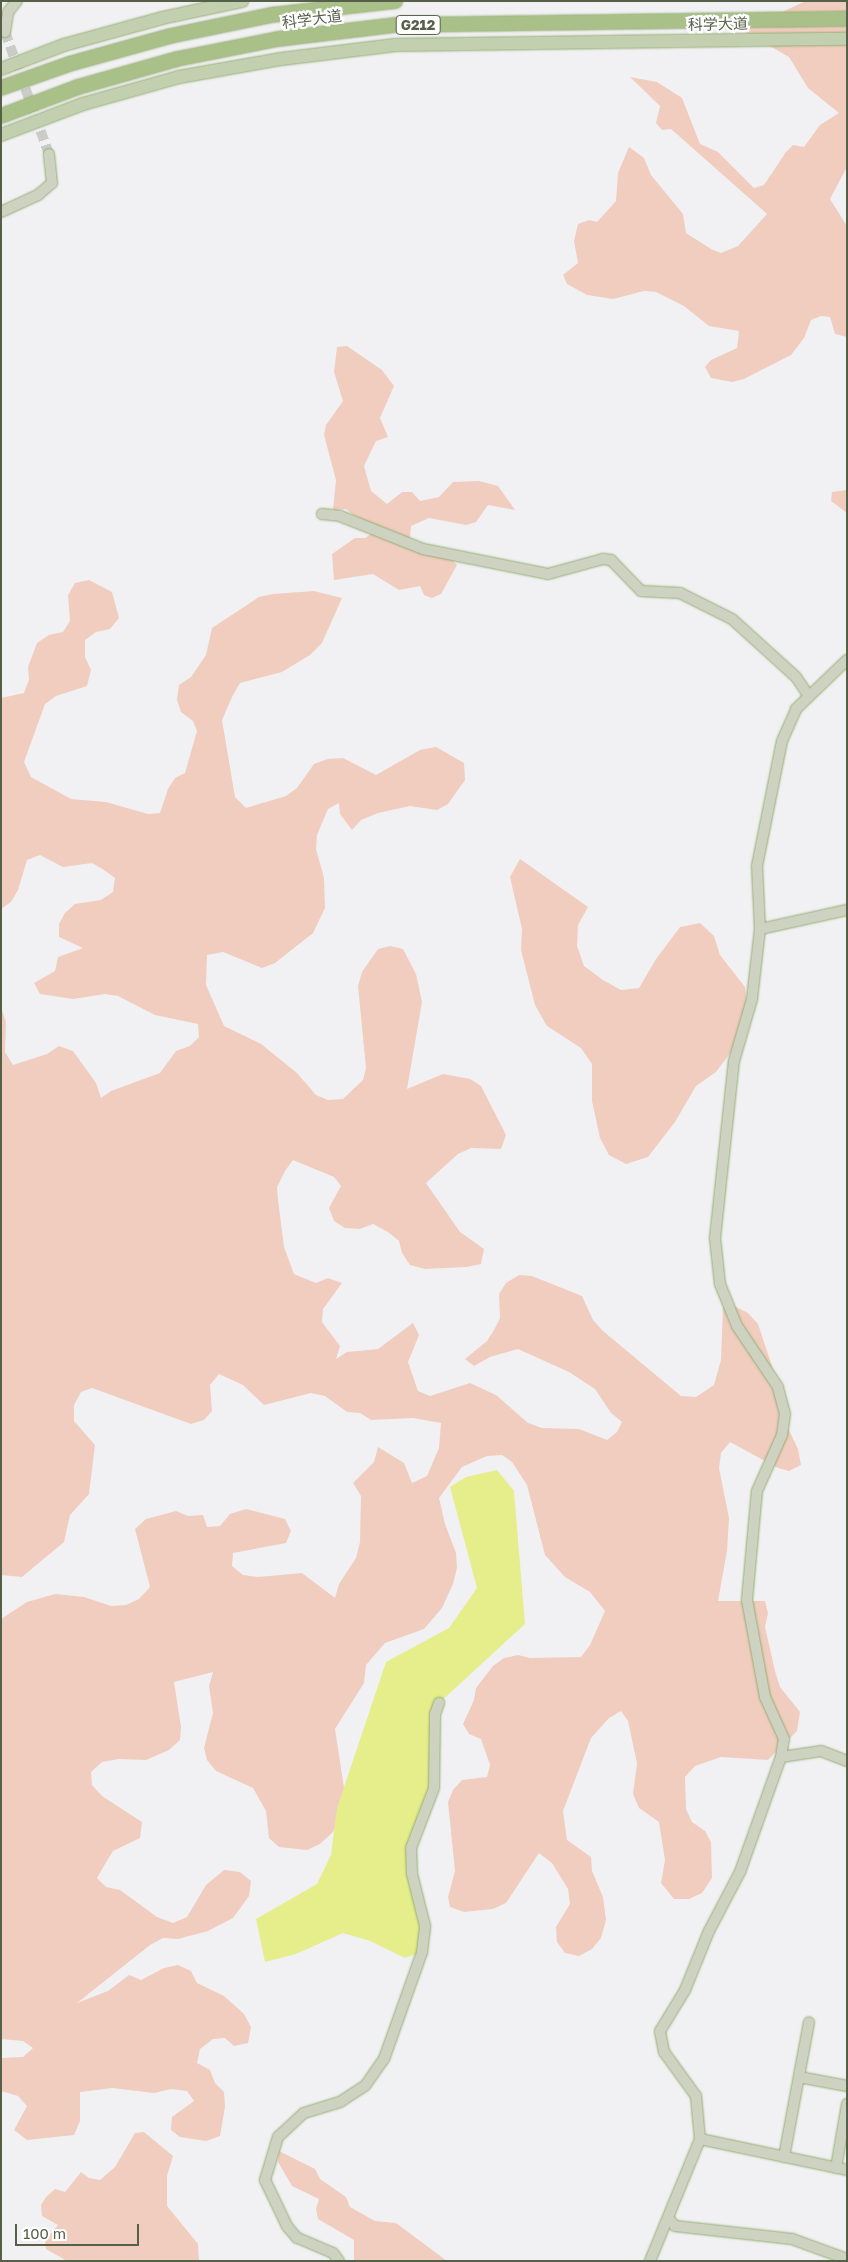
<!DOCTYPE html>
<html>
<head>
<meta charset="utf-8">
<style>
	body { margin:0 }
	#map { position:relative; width:848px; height:2262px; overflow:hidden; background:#f1f1f3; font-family:"Golos Text","Noto Sans SC",sans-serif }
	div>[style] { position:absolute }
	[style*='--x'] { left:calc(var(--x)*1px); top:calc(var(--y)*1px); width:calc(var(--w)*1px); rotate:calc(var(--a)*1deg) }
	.green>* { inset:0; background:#f1cdbf }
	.water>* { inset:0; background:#e5ee8b }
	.minor-tunnel>* { height:10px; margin-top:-5px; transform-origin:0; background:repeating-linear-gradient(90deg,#caccc8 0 10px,transparent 0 15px) }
	.roads { filter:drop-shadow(0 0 1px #94ac73) drop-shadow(0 0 1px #94ac73) }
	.minor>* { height:10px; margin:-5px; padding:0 5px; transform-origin:5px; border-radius:5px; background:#cdd2c1 }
	.major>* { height:12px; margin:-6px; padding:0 6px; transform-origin:6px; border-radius:6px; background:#c3d0b0 }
	.highway>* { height:14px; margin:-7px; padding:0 7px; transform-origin:7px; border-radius:7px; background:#a9c088 }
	span { translate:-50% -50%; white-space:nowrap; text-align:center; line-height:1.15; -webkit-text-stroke:4.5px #fff; paint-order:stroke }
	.shield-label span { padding:1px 4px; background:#fff; border:1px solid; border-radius:4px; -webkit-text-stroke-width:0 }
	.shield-label { font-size:14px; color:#565f48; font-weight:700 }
	.street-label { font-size:15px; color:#565f48 }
	.frame { position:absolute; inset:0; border:2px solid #565f48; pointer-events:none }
	.scale { position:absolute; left:15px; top:2224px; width:124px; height:22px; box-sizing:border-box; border:2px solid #565f48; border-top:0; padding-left:6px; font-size:15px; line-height:18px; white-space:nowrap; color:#565f48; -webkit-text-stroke:4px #fff; paint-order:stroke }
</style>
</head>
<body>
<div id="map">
	<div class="green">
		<i style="clip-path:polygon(806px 1px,847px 1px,847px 167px,830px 199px,847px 226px,847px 337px,835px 334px,830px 317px,821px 316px,811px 320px,804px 338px,791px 355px,744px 379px,732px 382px,722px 380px,711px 378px,705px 367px,711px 360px,737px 348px,739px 331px,709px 326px,684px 306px,656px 292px,644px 291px,613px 299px,587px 295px,567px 284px,563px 275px,578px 263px,574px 241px,578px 224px,589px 220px,597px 222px,616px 201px,618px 173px,629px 147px,644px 158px,651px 175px,683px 214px,686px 233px,711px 249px,721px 253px,738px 246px,767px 214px,671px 129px,662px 130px,656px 123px,660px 106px,630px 77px,657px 82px,682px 98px,700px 144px,718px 152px,754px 188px,764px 185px,786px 152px,793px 145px,804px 147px,820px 125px,839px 113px,808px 88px,789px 57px,742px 30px)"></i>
		<i style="clip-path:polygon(347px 346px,382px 370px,394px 386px,380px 418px,388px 437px,376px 441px,364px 466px,371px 491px,387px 504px,402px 492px,412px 492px,420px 501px,439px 497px,453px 482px,479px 481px,498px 486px,515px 510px,488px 505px,476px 522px,466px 525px,429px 518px,411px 526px,410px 537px,416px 545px,446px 553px,457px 565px,441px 594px,432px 598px,424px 595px,420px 586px,399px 590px,373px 574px,334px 580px,332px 554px,355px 538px,365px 538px,374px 532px,346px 509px,333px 510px,336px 480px,324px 435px,326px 425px,343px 401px,334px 372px,337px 347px)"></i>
		<i style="clip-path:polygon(847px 490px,847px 513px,831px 501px,832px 492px)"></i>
		<i style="clip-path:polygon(89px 580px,112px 592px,119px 618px,110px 629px,96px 632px,85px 640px,85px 657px,91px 670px,87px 686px,56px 696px,45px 704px,24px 762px,31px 777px,71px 799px,106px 802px,148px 814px,160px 813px,168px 789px,175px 778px,185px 773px,197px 731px,193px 721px,181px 712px,177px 700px,179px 685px,191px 677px,206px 655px,212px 628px,259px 597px,273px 594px,314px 591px,342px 598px,322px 643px,310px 655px,282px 672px,240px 683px,233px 695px,222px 720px,235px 797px,246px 808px,286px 796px,297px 788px,314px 764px,328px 759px,343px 758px,376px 775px,420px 750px,436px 747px,464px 763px,465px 780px,448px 804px,437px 810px,410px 806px,378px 813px,361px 820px,352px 830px,340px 814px,339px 803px,328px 809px,317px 835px,316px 849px,324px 878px,325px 908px,313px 933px,275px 963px,262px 968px,223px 952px,207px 955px,206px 985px,224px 1026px,261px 1044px,297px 1073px,316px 1095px,328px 1100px,343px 1099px,363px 1080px,366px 1068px,358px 986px,362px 972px,378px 949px,390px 946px,403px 949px,416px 974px,422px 1002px,407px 1089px,443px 1074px,470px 1079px,481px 1086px,506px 1135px,501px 1149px,471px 1148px,458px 1154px,426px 1183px,460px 1232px,484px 1249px,481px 1264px,467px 1267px,425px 1269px,410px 1265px,402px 1253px,399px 1241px,388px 1232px,373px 1224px,360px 1229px,345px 1228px,334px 1221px,329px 1208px,341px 1186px,334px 1177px,293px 1160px,285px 1171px,277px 1187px,278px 1200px,284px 1247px,294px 1274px,316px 1283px,328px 1278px,342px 1283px,323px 1309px,322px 1322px,340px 1346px,336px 1359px,347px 1352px,378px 1349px,413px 1323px,419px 1335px,408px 1362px,418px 1391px,430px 1396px,470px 1383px,496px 1395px,528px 1423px,542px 1428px,579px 1429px,607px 1440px,617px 1432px,622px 1422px,611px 1413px,595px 1389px,569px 1372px,518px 1349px,490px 1357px,474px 1366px,465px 1359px,487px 1341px,494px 1330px,500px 1318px,499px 1294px,506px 1283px,519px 1275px,532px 1276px,582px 1296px,593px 1320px,603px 1331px,681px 1396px,696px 1397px,714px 1385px,721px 1360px,723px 1307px,736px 1307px,748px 1313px,758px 1324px,772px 1366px,778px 1407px,798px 1449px,801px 1465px,789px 1471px,778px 1468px,730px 1442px,721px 1453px,719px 1468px,729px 1518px,727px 1551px,718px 1601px,765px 1601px,768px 1613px,765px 1627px,775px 1671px,780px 1687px,800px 1712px,797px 1731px,768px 1760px,721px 1757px,695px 1766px,685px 1777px,686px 1809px,692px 1822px,705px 1831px,711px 1842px,712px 1878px,702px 1893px,689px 1899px,674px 1899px,661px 1883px,665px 1860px,659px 1822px,639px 1808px,633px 1794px,637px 1763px,628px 1721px,621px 1711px,609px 1718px,591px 1738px,563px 1811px,567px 1840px,591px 1857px,592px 1871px,603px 1897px,606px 1920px,601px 1938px,592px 1949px,579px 1956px,565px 1953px,557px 1942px,556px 1927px,570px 1904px,568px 1889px,552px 1863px,539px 1853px,506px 1903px,493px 1909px,464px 1912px,450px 1907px,448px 1897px,455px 1871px,448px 1802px,453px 1790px,462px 1780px,487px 1777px,490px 1765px,481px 1739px,469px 1734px,463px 1724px,474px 1700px,476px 1688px,493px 1666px,504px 1658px,518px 1655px,530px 1658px,581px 1657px,590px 1645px,605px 1611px,590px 1592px,565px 1577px,545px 1555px,527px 1485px,512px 1462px,502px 1455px,487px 1456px,462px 1467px,439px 1498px,445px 1524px,456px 1553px,457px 1568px,453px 1584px,442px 1608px,424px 1629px,385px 1643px,366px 1665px,364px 1683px,335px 1729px,346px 1801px,333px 1832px,320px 1844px,307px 1850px,279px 1847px,269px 1838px,266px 1811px,253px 1788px,216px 1771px,207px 1760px,204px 1748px,213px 1713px,209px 1686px,213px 1672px,174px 1682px,181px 1727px,180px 1740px,169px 1750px,146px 1760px,118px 1759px,102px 1762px,91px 1772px,92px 1785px,102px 1796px,142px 1822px,140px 1838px,113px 1851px,105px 1864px,97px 1878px,106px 1887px,120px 1890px,157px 1917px,173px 1923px,187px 1917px,206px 1885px,224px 1870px,240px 1872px,251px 1881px,249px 1896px,233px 1918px,208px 1931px,178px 1939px,163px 1938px,150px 1945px,77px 2003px,108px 1991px,129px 1975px,141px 1980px,164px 1968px,178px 1965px,191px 1971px,197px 1983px,224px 1996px,244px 2014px,251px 2027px,248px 2043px,234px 2046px,225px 2038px,213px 2039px,200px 2049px,197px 2063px,210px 2070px,215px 2083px,224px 2092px,225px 2107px,220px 2136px,206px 2141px,180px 2137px,171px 2130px,172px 2117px,194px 2101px,187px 2091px,171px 2089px,154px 2093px,112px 2088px,80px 2092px,80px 2121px,74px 2135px,27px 2140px,14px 2130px,27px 2106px,18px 2096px,1px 2091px,1px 2058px,23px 2057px,33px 2048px,23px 2041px,1px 2039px,1px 1619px,27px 1602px,55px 1594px,84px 1597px,111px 1606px,126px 1605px,139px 1599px,150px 1587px,135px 1529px,146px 1519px,176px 1511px,188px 1516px,203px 1515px,207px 1527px,220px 1526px,230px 1514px,246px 1509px,285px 1519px,291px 1531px,286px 1543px,233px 1553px,232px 1566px,243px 1575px,258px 1577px,302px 1573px,335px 1598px,339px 1584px,356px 1558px,360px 1542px,361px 1496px,353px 1483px,374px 1462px,378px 1447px,404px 1463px,412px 1483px,427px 1476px,439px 1448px,441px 1423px,413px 1418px,371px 1420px,360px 1413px,347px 1412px,325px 1396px,311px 1393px,264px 1405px,243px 1385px,219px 1374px,210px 1385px,212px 1411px,204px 1420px,191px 1424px,92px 1388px,81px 1392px,74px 1405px,74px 1421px,95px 1445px,89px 1494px,70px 1515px,64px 1542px,22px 1577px,1px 1575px,1px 1007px,6px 1022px,5px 1052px,13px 1065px,47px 1054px,59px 1046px,73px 1051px,96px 1083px,101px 1098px,111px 1091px,160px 1073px,176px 1051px,190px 1046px,199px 1037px,198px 1024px,155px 1015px,118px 996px,105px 994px,73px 999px,40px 994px,34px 983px,55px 971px,58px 957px,83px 948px,59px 937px,59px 924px,65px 913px,75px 904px,101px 900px,113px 892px,115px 878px,104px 870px,92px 863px,63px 867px,40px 855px,27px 860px,18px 890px,11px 902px,1px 909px,1px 698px,24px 693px,29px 680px,28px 667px,37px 643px,49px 635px,63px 632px,70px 621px,68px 595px,75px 583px)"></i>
		<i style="clip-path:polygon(520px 859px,588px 907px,578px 925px,577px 946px,584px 966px,603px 980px,621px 990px,639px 988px,656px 959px,680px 927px,700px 923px,714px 936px,720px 955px,745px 987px,749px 1028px,716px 1072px,696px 1086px,675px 1122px,648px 1157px,626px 1164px,609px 1155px,600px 1138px,592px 1101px,592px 1064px,581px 1048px,547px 1026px,535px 1005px,521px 950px,522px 929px,510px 877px)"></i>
		<i style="clip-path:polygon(144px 2132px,173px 2156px,167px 2176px,167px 2206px,198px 2244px,199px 2261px,67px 2261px,46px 2249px,45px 2240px,58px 2225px,42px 2216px,41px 2205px,46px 2197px,55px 2189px,65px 2192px,81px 2172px,89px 2178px,100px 2180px,115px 2167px,135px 2133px)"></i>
		<i style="clip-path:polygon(279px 2151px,315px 2169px,320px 2179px,346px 2197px,350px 2207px,375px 2221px,396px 2223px,447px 2261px,354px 2261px,354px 2240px,318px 2219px,316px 2209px,319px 2199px,292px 2186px,278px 2162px)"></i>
	</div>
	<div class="water">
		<i style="clip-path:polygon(497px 1470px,514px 1491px,525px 1624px,439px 1703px,434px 1788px,411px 1848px,420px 1901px,422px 1952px,405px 1958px,370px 1941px,343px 1933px,296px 1954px,265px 1962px,256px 1919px,317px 1884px,331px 1855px,337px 1808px,386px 1662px,449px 1628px,477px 1588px,450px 1487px,466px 1477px)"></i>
	</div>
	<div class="minor-tunnel">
		<i style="--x:5;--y:32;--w:130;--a:70.2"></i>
	</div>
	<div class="roads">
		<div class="minor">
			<i style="--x:5;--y:32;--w:20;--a:-81"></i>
			<i style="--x:8;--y:12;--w:14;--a:-51"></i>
			<i style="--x:1;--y:212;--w:41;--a:-24.7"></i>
			<i style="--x:38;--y:195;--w:18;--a:-41"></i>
			<i style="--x:52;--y:183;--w:29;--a:-96"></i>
			<i style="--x:322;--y:514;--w:18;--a:6"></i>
			<i style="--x:340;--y:516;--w:89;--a:21.7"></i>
			<i style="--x:423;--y:549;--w:127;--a:11.3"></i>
			<i style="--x:548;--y:574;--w:57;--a:-15.3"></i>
			<i style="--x:603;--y:559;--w:8;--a:7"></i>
			<i style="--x:611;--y:560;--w:43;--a:45.9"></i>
			<i style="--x:641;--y:591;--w:39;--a:3"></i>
			<i style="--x:680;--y:593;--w:58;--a:26.6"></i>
			<i style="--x:732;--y:619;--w:86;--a:42.2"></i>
			<i style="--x:796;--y:677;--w:22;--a:56"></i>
			<i style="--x:760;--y:929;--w:63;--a:-92.7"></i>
			<i style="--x:757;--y:866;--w:127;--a:-78.7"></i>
			<i style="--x:782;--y:741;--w:35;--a:-66"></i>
			<i style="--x:796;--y:709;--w:71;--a:-43.9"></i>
			<i style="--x:781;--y:1757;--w:40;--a:-8.5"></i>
			<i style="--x:821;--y:1751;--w:28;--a:21"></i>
			<i style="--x:799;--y:2077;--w:49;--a:10.6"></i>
			<i style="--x:700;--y:2139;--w:150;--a:11.9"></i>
			<i style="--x:784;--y:2157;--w:137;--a:-79.5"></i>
			<i style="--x:836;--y:2168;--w:65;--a:-80.2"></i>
			<i style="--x:669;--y:2219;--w:9;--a:49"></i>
			<i style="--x:675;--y:2226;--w:118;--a:6.3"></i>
			<i style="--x:792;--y:2239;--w:59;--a:20"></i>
			<i style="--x:339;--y:2261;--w:10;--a:-127"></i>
			<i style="--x:333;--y:2253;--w:39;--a:-157"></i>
			<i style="--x:297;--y:2238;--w:16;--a:-130"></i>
			<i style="--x:287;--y:2226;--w:51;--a:-115.6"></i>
			<i style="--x:265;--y:2180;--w:45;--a:-73.2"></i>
			<i style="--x:278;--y:2137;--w:35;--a:-43"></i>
			<i style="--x:304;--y:2113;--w:38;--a:-17"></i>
			<i style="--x:340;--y:2102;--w:30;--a:-33"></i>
			<i style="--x:365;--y:2086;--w:33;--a:-55"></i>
			<i style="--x:384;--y:2059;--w:114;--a:-70.4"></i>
			<i style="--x:422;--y:1952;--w:26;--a:-83"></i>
			<i style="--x:425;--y:1926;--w:54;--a:-104"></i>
			<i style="--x:412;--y:1874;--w:26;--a:-92"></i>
			<i style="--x:411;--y:1848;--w:64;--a:-69"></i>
			<i style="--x:434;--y:1788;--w:74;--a:-89.2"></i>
			<i style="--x:435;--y:1714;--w:12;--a:-70"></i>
			<i style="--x:650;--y:2261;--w:132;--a:-67.7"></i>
			<i style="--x:700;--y:2139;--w:43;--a:-95.3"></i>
			<i style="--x:696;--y:2096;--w:54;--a:-126"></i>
			<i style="--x:664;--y:2052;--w:21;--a:-101"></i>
			<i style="--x:660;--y:2031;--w:48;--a:-58.6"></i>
			<i style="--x:685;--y:1990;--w:64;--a:-67.9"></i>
			<i style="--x:709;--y:1931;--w:67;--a:-62.3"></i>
			<i style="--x:740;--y:1872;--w:122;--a:-70.4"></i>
			<i style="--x:781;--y:1757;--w:18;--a:-81"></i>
			<i style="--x:784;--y:1739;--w:46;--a:-114.3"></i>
			<i style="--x:765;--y:1697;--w:99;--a:-100.5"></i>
			<i style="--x:747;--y:1600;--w:109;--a:-84.8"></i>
			<i style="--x:757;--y:1491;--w:61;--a:-65.9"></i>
			<i style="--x:782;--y:1435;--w:21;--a:-82"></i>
			<i style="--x:785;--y:1414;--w:28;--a:-105"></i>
			<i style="--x:778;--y:1387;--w:73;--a:-123.9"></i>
			<i style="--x:737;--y:1326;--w:45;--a:-112"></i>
			<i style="--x:720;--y:1284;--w:46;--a:-96.2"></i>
			<i style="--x:715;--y:1238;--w:178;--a:-83.9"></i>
			<i style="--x:734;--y:1061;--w:65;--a:-73.8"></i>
			<i style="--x:752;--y:999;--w:70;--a:-83.5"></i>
			<i style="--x:760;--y:929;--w:89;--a:-12.3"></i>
		</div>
		<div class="major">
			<i style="--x:1;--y:69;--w:67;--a:-20.9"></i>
			<i style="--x:64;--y:45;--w:102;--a:-15.4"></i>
			<i style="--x:162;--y:18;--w:82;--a:-12"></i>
			<i style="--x:1;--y:135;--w:88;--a:-20.7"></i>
			<i style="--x:83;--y:104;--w:100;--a:-15.7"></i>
			<i style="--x:179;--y:77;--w:104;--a:-10"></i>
			<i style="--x:281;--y:59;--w:115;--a:-7"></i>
			<i style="--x:395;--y:45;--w:452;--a:-0.8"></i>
		</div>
		<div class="highway">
			<i style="--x:1;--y:88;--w:72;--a:-19.4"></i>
			<i style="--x:69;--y:64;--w:105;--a:-15.5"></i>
			<i style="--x:170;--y:36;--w:103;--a:-11.7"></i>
			<i style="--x:271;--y:15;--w:125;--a:-6.4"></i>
			<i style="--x:1;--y:116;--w:82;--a:-20.6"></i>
			<i style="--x:78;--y:87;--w:103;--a:-15.8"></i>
			<i style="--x:177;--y:59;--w:103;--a:-11.2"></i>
			<i style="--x:278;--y:39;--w:119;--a:-6.8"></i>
			<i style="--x:396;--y:25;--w:451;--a:-0.8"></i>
		</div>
	</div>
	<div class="shield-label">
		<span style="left:418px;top:25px">G212</span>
	</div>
	<div class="street-label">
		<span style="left:312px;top:19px;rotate:-7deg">科学大道</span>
		<span style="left:718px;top:24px;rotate:-1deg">科学大道</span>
	</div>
	<div class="frame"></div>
	<div class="scale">100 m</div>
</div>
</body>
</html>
